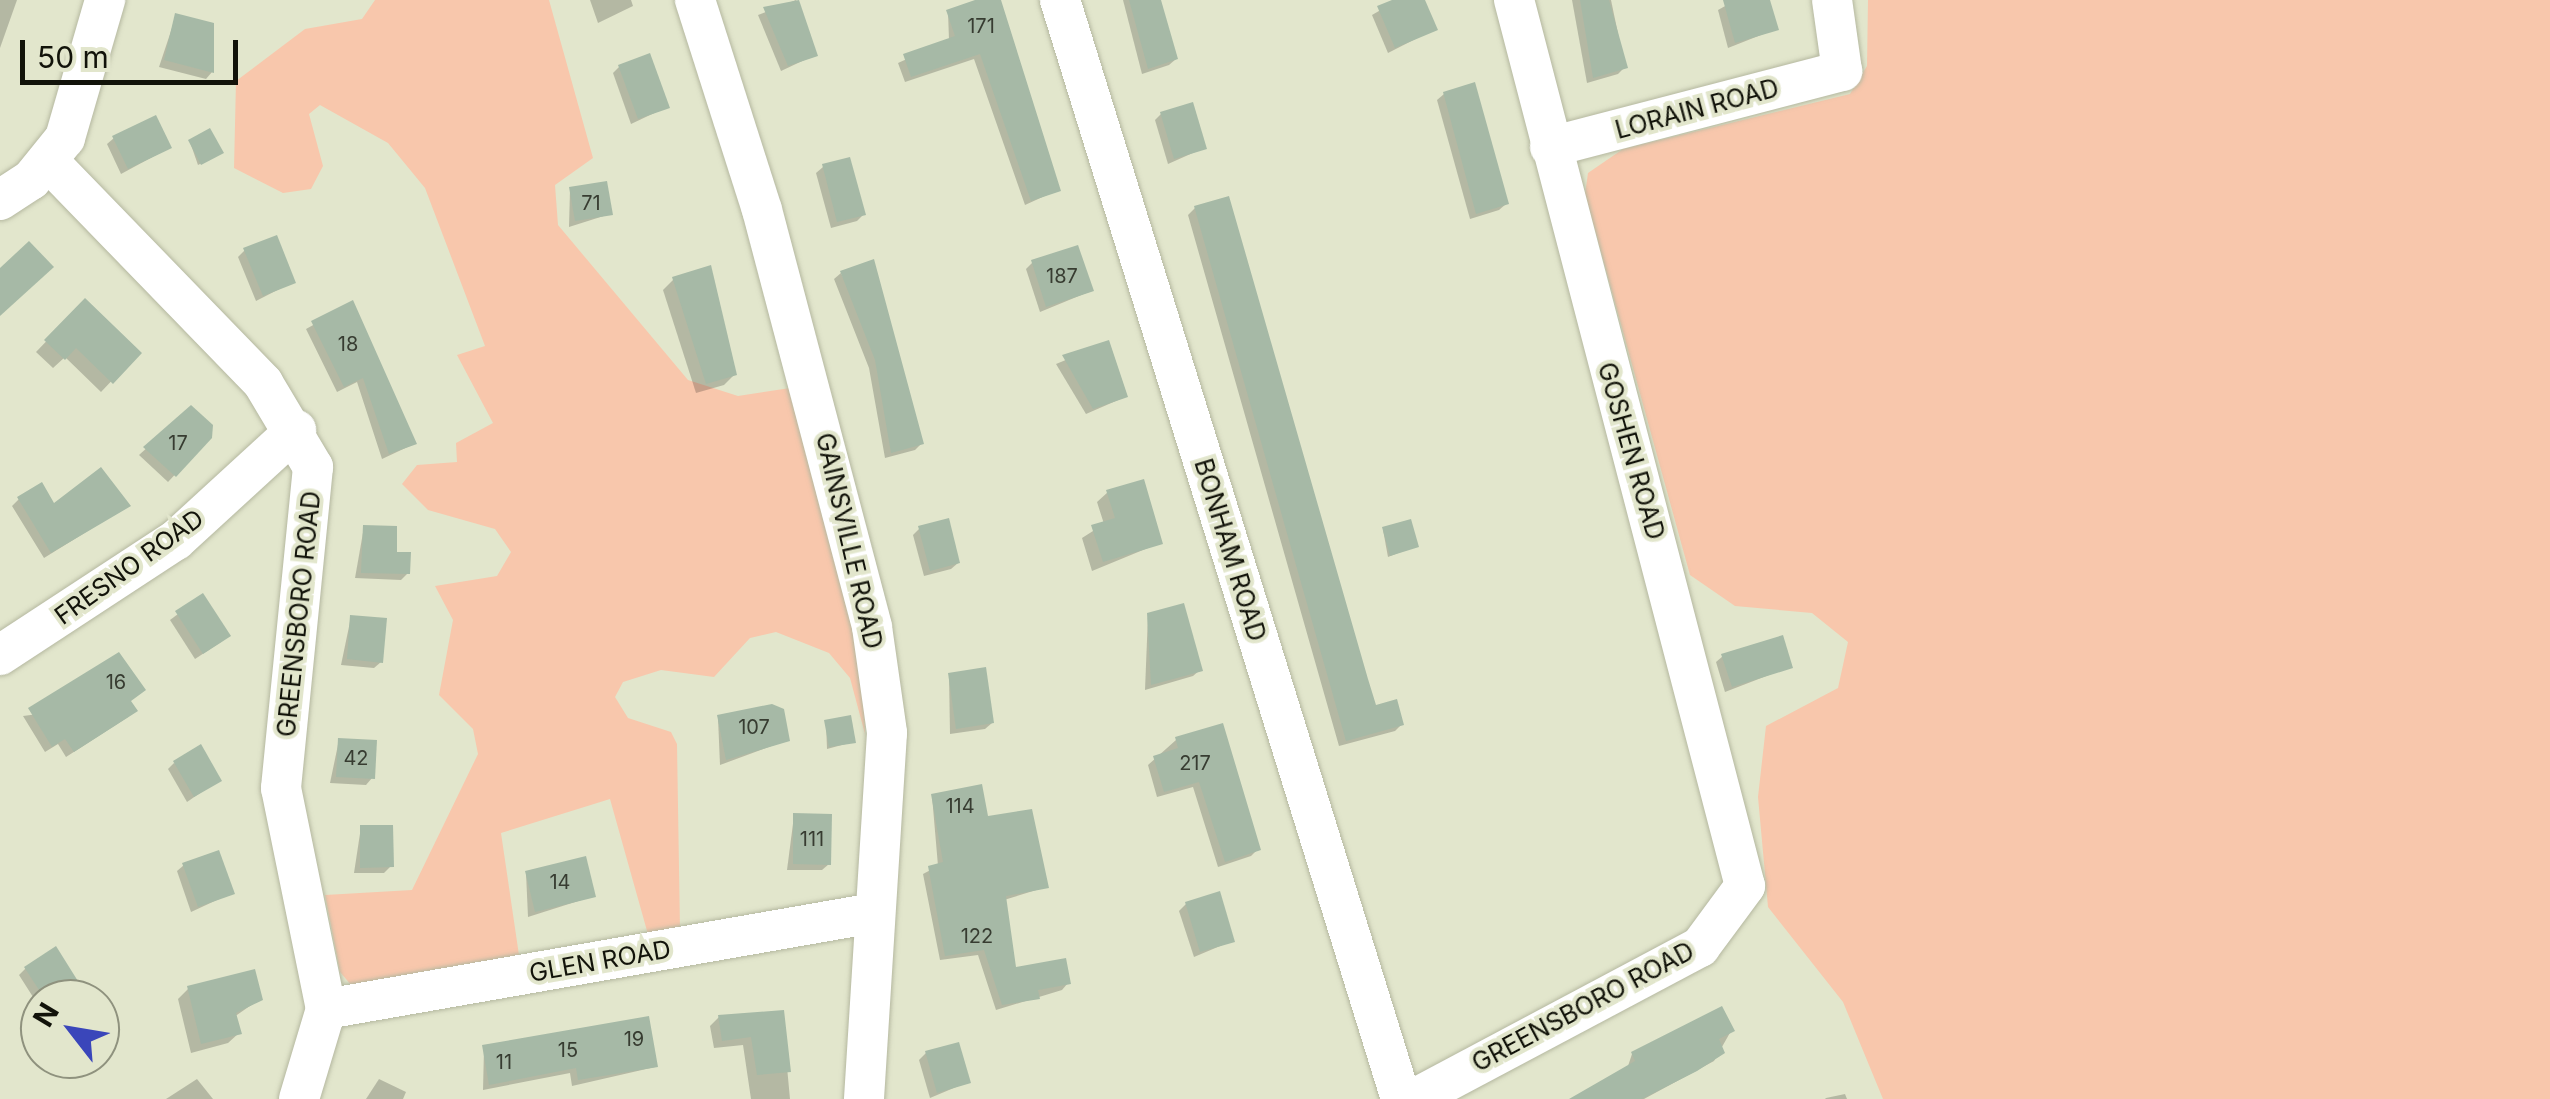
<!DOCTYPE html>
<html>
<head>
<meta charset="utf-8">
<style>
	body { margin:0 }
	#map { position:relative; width:2550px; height:1099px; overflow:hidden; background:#e2e6cc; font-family:Inter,sans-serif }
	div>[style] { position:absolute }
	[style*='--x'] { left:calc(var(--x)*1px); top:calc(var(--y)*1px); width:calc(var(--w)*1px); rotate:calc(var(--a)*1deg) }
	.green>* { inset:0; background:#f8c7ac }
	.shadow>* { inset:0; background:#0003 }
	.building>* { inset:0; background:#a6b9a6 }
	.roads { filter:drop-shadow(0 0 2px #b5b8a0) drop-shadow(0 0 2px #b5b8a0) }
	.minor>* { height:40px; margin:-20px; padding:0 20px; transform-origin:20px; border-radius:20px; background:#fff }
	span { translate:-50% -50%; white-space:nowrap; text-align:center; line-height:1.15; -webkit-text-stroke:8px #e2e6cc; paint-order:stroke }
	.number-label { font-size:20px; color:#373c31 }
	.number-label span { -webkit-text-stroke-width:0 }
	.street-label { font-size:25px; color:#12130a }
	.north { position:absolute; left:20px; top:979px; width:100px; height:100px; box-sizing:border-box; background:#e2e6cc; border:2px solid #8f927e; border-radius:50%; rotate:301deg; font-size:28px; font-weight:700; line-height:40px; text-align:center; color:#12130a }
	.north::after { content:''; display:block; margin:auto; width:35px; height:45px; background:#3a46ba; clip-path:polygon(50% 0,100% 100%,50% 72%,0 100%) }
	.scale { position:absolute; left:20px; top:40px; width:218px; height:45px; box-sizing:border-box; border:5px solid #12130a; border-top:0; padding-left:12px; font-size:30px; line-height:35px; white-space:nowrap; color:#12130a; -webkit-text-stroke:8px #e2e6cc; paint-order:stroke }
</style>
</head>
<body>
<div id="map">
	<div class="green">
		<i style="clip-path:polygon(375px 0,549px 0,593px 158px,555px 185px,558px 225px,688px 380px,738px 396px,790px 388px,863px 644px,865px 734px,850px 678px,829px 653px,776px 632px,750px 638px,714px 677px,661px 670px,623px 682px,615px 697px,628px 718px,671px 732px,677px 744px,680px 929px,649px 938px,610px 799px,501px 833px,520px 962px,352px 986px,340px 972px,325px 895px,412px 890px,478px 754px,473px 729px,439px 695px,453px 620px,435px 586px,497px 576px,511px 552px,495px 529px,428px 510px,402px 484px,417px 465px,457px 462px,456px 443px,493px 423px,457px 355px,485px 346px,425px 188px,388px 143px,320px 105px,309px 114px,323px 166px,311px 189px,283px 193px,234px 168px,236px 81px,305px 29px,362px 19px)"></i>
		<i style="clip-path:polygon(1868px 0,2550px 0,2550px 1099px,1883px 1099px,1843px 1002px,1768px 907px,1758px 797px,1766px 726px,1838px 688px,1848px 642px,1812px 613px,1735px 606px,1690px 575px,1585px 194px,1588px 173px,1623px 149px,1850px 94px,1867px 66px)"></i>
	</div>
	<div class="shadow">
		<i style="clip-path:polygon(0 0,17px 0,0 48px)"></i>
		<i style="clip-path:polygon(590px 0,631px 0,633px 6px,598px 23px)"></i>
		<i style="clip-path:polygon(796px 0,815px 55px,781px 71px,758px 15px)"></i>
		<i style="clip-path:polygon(999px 0,1058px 190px,1025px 205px,974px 59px,905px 82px,898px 63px,949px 40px,948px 12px)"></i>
		<i style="clip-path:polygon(1123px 0,1159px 0,1176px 59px,1169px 65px,1142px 74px)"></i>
		<i style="clip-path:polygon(1398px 0,1422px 0,1435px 29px,1388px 53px,1372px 15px)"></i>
		<i style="clip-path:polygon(1572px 0,1611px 0,1625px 67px,1618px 74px,1587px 83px)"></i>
		<i style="clip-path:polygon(1736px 0,1767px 0,1776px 29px,1728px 48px,1718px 10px)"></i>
		<i style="clip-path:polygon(176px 16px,212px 72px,206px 79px,159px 67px)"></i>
		<i style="clip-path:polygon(619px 67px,667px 107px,631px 124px,613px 73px)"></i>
		<i style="clip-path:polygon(1444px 94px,1506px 204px,1499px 210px,1470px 219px,1437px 100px)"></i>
		<i style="clip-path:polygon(1161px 114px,1204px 148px,1168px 164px,1155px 120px)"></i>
		<i style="clip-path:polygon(114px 138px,169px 148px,121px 174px,107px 144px)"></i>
		<i style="clip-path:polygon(190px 142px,218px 155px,198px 165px)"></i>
		<i style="clip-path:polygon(823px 167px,864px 214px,857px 221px,831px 228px,816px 173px)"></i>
		<i style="clip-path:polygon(570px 190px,610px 214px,569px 227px)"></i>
		<i style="clip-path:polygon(1195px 208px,1375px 708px,1402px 724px,1395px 731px,1339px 746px,1188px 215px)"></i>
		<i style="clip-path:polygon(245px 250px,293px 282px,256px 301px,238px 257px)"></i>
		<i style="clip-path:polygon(1033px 262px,1091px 291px,1040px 312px,1026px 269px)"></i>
		<i style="clip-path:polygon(841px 273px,922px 443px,915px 450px,885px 458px,869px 368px,834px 279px)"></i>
		<i style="clip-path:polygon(674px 279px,735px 374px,724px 385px,696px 393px,663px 290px)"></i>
		<i style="clip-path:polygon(85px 301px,138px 353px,101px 392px,65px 357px,53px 368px,36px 352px)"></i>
		<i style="clip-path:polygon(351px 304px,414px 444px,382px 459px,357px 382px,337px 392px,306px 329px)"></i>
		<i style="clip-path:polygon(1107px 343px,1125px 397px,1086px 414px,1056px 364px)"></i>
		<i style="clip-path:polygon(191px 408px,210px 437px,168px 482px,139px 455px)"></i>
		<i style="clip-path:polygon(1108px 492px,1160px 543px,1092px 571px,1082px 538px,1104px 524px,1097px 502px)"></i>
		<i style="clip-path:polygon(19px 499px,53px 506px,128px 506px,44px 558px,12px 506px)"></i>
		<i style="clip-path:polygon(364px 527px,408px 573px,401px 580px,355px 578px)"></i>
		<i style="clip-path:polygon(920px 528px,958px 563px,951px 569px,924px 576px,913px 535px)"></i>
		<i style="clip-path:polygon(1383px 530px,1416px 546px,1388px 557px)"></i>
		<i style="clip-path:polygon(202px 596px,221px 642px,195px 659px,170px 620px)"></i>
		<i style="clip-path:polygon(1148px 615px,1200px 670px,1193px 676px,1145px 690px)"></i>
		<i style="clip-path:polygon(351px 617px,381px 662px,374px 668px,341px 665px)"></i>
		<i style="clip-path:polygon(1723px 656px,1790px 667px,1725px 692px,1716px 662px)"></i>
		<i style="clip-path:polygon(949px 675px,992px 723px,985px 729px,950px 734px)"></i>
		<i style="clip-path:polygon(129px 702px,128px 717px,66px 757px,58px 744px,45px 752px,23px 716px)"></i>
		<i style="clip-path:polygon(718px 718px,788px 740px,720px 765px)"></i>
		<i style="clip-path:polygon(826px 722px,853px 742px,827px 749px)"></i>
		<i style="clip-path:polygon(339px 740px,372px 778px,366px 785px,330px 783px)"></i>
		<i style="clip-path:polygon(1176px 740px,1258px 849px,1251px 856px,1218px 867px,1193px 787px,1157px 797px,1148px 765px)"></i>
		<i style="clip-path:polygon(174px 763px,219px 780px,187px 802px,168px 769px)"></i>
		<i style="clip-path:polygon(932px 796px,1046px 887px,1004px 900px,1014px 970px,1068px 983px,1062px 990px,996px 1010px,978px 955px,940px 960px,923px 874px,938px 866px)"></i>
		<i style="clip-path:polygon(794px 816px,829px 864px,822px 870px,787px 870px)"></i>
		<i style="clip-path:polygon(361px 827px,391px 866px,384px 873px,354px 873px)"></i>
		<i style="clip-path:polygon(184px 865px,232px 893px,191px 912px,177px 871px)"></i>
		<i style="clip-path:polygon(526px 873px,594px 896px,528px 917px)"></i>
		<i style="clip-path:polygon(1186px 904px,1232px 941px,1194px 957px,1179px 911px)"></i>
		<i style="clip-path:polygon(26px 968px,78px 985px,40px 999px,40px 1008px,19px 975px)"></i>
		<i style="clip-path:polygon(188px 989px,260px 999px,234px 1017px,239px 1033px,228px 1043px,191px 1053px,178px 999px)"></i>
		<i style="clip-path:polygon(782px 1013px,790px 1099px,751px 1099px,743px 1045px,714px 1048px,710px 1026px,719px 1017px)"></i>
		<i style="clip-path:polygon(1731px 1031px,1714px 1061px,1644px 1099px,1574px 1099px,1627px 1069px,1632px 1054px)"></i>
		<i style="clip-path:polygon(484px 1048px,655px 1067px,572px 1086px,570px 1073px,483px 1090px)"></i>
		<i style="clip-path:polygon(926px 1053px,968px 1082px,930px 1098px,919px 1060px)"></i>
		<i style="clip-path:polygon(197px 1079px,213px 1099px,166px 1099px)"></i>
		<i style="clip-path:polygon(379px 1079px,406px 1092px,403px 1099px,366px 1099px)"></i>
		<i style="clip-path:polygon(1845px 1094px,1847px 1099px,1825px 1099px,1826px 1098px)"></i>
	</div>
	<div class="building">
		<i style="clip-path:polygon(799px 0,818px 56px,788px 66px,763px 7px)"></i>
		<i style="clip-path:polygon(975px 0,1001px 0,1061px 191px,1031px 201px,980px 54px,911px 77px,903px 54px,955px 36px,946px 10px)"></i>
		<i style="clip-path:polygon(1129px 0,1161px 0,1178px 59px,1148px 69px)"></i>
		<i style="clip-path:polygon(1392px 0,1425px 0,1438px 30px,1395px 48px,1377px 6px)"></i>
		<i style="clip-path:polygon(1580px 0,1609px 0,1628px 68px,1593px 78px)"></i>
		<i style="clip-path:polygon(1723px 0,1770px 0,1779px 30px,1735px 43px)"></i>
		<i style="clip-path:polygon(175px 13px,214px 23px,214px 73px,164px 60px)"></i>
		<i style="clip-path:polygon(650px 53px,670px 108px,638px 119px,618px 65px)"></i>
		<i style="clip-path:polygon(1475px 82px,1509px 204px,1476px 214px,1443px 92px)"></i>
		<i style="clip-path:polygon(1193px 102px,1207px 149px,1174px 159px,1160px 112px)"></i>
		<i style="clip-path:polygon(156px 115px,172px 148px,128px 169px,112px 136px)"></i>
		<i style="clip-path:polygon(210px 128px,224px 153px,201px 165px,188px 140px)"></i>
		<i style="clip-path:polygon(850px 157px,866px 215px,837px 222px,822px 164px)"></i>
		<i style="clip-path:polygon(607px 181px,613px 215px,575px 221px,569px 187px)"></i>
		<i style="clip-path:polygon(1229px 196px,1368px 679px,1376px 705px,1397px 699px,1404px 725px,1346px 741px,1194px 206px)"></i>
		<i style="clip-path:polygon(277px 235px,296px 283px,263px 296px,243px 248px)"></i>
		<i style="clip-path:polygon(29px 241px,54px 267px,0 316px,0 268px)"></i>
		<i style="clip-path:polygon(1078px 245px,1094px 291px,1046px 307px,1031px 260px)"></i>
		<i style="clip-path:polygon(874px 259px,924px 444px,891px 453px,875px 360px,840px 271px)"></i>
		<i style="clip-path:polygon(711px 265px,737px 375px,706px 384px,672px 277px)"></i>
		<i style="clip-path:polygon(85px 298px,142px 353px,113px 384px,76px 348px,65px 360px,44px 340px)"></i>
		<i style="clip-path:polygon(353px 300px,417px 444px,389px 454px,363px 378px,344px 387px,311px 321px)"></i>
		<i style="clip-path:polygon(1109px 340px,1128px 397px,1093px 409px,1062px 355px)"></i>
		<i style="clip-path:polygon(191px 405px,213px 425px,212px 438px,176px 477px,143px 447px)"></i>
		<i style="clip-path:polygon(101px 467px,131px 506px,51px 553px,17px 497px,42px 482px,54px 503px)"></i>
		<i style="clip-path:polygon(1144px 479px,1163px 544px,1103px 562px,1091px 525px,1115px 518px,1106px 490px)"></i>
		<i style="clip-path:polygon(949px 518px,960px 563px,930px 571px,918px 526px)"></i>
		<i style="clip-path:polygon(1411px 519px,1419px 547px,1390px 556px,1382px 527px)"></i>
		<i style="clip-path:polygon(363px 525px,397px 526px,397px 552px,411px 552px,410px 574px,361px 573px)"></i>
		<i style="clip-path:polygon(203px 593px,231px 636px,203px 654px,175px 611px)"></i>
		<i style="clip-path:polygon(1184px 603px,1203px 671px,1151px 685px,1147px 613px)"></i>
		<i style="clip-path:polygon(350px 615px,387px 618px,383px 663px,347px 659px)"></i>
		<i style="clip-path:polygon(1783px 635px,1793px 668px,1732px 687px,1721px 654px)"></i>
		<i style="clip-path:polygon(119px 652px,146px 690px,131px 701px,138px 711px,74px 752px,65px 739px,52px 747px,28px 708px)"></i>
		<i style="clip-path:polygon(986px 667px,994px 723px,956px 729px,948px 673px)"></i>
		<i style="clip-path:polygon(772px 704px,784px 709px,790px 741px,726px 760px,717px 715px)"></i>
		<i style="clip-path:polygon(851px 715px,856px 743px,829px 747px,824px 720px)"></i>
		<i style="clip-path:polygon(1223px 723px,1261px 850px,1225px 862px,1199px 782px,1164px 792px,1153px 756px,1178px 748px,1175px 737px)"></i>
		<i style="clip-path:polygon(338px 738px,377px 740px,375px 779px,336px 777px)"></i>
		<i style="clip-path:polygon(201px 744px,222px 781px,194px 797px,173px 761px)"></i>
		<i style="clip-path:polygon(982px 784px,988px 816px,1032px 809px,1049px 888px,1006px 896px,1016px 967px,1066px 958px,1071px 984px,1038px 990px,1040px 999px,1002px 1005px,984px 950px,945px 956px,928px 866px,943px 862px,931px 794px)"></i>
		<i style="clip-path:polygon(793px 813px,832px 814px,831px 865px,793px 864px)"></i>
		<i style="clip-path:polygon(360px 825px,393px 825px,394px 867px,360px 868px)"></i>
		<i style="clip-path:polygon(219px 850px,235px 894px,198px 907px,182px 863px)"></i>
		<i style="clip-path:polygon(586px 856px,596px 897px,535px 912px,525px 871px)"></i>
		<i style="clip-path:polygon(1220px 891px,1235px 942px,1200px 952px,1185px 902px)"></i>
		<i style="clip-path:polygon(56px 946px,81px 986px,45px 999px,24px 967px)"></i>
		<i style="clip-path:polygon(255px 969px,263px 1000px,236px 1013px,242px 1034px,201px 1044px,187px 986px)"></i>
		<i style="clip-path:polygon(1722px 1006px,1735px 1031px,1719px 1039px,1725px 1053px,1697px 1071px,1642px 1099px,1569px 1099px,1635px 1061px,1631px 1052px)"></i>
		<i style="clip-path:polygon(784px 1010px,791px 1072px,757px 1075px,751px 1037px,722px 1041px,718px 1015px)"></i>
		<i style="clip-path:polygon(649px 1016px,658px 1067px,578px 1080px,576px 1068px,489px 1085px,482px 1045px)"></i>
		<i style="clip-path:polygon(959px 1042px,971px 1083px,937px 1093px,925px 1051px)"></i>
	</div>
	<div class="roads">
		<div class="minor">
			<i style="--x:695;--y:0;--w:220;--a:72.3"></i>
			<i style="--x:762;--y:210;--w:431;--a:75.2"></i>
			<i style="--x:872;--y:627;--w:107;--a:81.9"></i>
			<i style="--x:887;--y:733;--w:367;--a:93.6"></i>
			<i style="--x:1060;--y:0;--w:1151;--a:72.76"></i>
			<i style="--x:1550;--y:147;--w:302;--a:-14.6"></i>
			<i style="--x:1842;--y:71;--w:72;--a:-98"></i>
			<i style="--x:49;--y:162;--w:308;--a:45.9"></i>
			<i style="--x:263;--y:383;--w:98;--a:59.2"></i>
			<i style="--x:313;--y:467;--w:323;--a:95.7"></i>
			<i style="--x:281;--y:788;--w:226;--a:78.5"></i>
			<i style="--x:326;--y:1009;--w:94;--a:106.7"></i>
			<i style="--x:0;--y:200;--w:37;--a:-33"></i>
			<i style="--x:31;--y:180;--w:54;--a:-51"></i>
			<i style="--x:65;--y:138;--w:144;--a:-73.8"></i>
			<i style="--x:0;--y:655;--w:210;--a:-33.2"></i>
			<i style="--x:176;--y:540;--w:163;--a:-42.5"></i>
			<i style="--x:326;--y:1009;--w:556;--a:-9.94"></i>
			<i style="--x:1414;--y:1099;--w:324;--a:-28"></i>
			<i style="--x:1700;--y:947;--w:76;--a:-53.6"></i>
			<i style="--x:1745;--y:886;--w:916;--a:-104.61"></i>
		</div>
	</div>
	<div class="number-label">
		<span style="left:981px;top:26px">171</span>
		<span style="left:591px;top:203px">71</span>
		<span style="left:1062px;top:276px">187</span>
		<span style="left:348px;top:344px">18</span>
		<span style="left:178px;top:443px">17</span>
		<span style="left:116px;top:682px">16</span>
		<span style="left:754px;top:727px">107</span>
		<span style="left:356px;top:758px">42</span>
		<span style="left:1195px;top:763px">217</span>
		<span style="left:960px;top:806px">114</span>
		<span style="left:812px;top:839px">111</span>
		<span style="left:560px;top:882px">14</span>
		<span style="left:977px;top:936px">122</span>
		<span style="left:634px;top:1039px">19</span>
		<span style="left:568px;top:1050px">15</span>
		<span style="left:504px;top:1062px">11</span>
	</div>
	<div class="street-label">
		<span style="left:1697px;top:109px;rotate:-15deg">LORAIN ROAD</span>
		<span style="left:1631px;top:451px;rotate:74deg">GOSHEN ROAD</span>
		<span style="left:849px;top:541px;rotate:77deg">GAINSVILLE ROAD</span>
		<span style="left:1230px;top:550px;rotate:73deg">BONHAM ROAD</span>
		<span style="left:129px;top:567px;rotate:-36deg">FRESNO ROAD</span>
		<span style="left:299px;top:614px;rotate:-84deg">GREENSBORO ROAD</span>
		<span style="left:600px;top:961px;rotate:-10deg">GLEN ROAD</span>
		<span style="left:1583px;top:1007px;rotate:-28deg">GREENSBORO ROAD</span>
	</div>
	<div class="north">N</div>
	<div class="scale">50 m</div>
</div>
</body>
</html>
